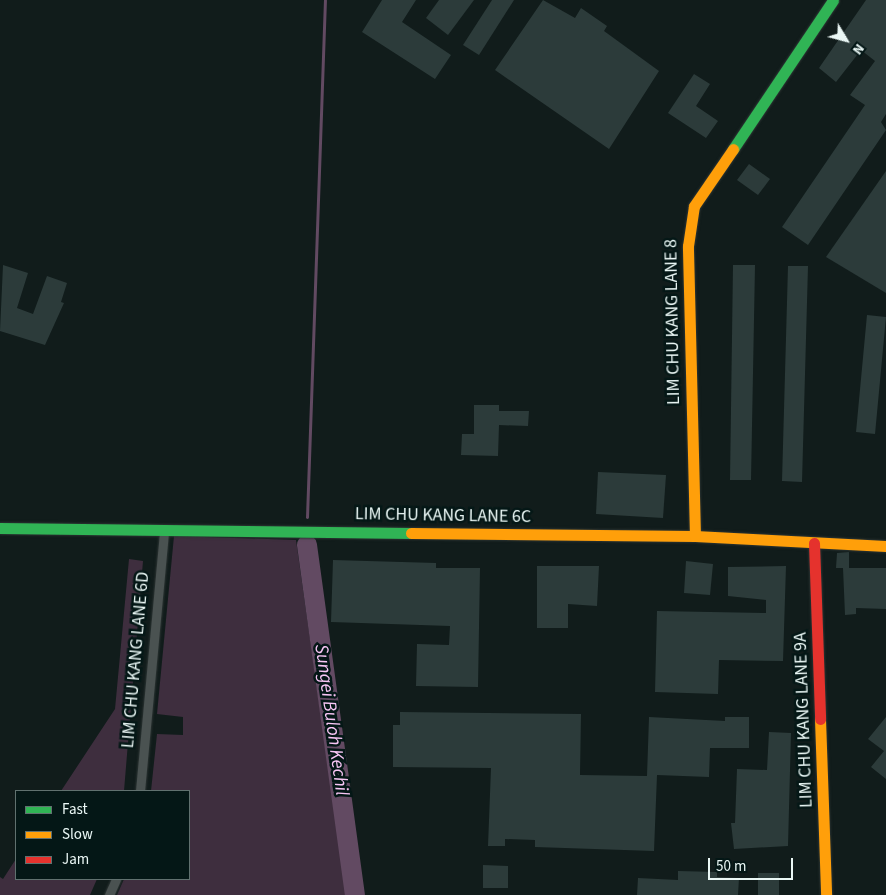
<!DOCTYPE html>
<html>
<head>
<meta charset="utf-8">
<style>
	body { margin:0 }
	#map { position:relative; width:886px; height:895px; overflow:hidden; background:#111c1b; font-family:"Source Sans 3",sans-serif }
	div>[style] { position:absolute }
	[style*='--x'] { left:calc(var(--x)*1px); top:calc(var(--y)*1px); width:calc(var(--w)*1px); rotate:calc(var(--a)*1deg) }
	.green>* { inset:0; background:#3e2e3e }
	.stream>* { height:3px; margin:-1.5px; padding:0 1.5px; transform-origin:1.5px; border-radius:1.5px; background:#624a62 }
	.river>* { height:20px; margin:-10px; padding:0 10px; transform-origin:10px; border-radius:10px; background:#624a62 }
	.building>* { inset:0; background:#2c3b3a }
	.roads { filter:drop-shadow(0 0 1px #2d3534) drop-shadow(0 0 1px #2d3534) }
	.street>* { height:9px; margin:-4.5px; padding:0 4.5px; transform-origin:4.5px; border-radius:4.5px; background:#4a5251 }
	.fast>* { height:11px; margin:-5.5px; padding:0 5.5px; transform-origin:5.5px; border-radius:5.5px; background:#30b455 }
	.slow>* { height:11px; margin:-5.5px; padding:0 5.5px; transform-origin:5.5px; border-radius:5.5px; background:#ff9f0a }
	.jam>* { height:11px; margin:-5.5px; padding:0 5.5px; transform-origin:5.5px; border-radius:5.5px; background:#e5322d }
	span { translate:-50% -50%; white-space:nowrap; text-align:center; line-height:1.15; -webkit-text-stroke:5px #041716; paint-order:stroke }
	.street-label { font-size:18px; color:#eaf7f5 }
	.water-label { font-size:19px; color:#f8c6f5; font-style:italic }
	.legend { position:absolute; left:15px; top:790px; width:175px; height:90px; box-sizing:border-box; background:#041716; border:1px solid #60716f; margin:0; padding:6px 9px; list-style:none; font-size:15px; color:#eaf7f5 }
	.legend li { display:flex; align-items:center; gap:10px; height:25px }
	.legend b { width:25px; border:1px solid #60716f }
	.north { position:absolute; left:821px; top:15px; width:50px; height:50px; -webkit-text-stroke:4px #041716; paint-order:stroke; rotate:127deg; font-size:14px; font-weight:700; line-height:20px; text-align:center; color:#eaf7f5 }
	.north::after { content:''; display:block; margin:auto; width:18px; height:22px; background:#eaf7f5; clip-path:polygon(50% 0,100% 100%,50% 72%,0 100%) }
	.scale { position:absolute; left:708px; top:858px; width:85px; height:22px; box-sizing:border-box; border:2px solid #eaf7f5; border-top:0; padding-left:6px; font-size:15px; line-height:18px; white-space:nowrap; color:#eaf7f5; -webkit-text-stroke:4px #041716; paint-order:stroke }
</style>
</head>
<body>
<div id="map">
	<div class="green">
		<i style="clip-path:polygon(174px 536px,296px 540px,346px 895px,117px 895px,124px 879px,189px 879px,189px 791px,151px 791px,157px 734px,183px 735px,183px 717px,157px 714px)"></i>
		<i style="clip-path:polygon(129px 559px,143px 561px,124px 791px,61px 791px,115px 709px)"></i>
		<i style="clip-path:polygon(16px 859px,16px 879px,97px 879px,90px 895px,0 895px,0 877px,3px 879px)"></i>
	</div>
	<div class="stream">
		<i style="--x:307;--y:517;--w:517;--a:-88.01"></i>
	</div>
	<div class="river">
		<i style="--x:307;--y:545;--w:353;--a:82.2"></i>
	</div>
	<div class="building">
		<i style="clip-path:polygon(382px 0,416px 0,402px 22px,451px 55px,435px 79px,362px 32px)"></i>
		<i style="clip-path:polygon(439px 0,474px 0,448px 35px,426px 18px)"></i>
		<i style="clip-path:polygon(492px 0,514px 0,479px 55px,463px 45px)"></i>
		<i style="clip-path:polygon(543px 0,575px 18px,581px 8px,607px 26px,604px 31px,659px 71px,609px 149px,495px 70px)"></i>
		<i style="clip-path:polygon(866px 0,886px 0,886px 114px,881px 122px,886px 130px,808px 245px,782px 227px,865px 105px,850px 95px,875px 61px,861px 50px,836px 82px,819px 68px)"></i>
		<i style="clip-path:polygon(694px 74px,710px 84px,696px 106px,718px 121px,706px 138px,668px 113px)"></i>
		<i style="clip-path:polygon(749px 164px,770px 179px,758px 195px,737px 180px)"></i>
		<i style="clip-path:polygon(886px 171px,886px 293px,826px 257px)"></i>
		<i style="clip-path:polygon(3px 265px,28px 273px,17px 308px,33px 314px,47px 276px,67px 283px,61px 302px,64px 303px,45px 345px,0 331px)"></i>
		<i style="clip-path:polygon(733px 265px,755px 265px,751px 480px,730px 480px)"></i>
		<i style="clip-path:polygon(788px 266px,808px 266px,802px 482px,782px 481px)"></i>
		<i style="clip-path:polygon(867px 315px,886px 317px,875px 434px,856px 432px)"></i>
		<i style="clip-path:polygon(474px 405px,499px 405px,499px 411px,529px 411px,528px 426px,499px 425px,498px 456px,461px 455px,462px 434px,474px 434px)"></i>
		<i style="clip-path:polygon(598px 472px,666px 475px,663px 518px,596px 514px)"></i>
		<i style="clip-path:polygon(849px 552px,849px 568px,836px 568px,837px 553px)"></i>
		<i style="clip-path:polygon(333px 560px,436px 563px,436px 568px,480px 568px,478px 687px,416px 686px,417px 644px,449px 645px,450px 626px,331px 622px)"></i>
		<i style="clip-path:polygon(686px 561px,713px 564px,710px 595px,684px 593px)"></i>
		<i style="clip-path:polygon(537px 566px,599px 566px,597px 606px,568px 604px,568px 628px,537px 628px)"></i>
		<i style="clip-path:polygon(786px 566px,783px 661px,719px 660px,718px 694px,655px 692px,657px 611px,766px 613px,766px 600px,728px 596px,728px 567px)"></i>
		<i style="clip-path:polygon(843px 568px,886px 568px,886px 609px,856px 608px,856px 614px,845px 615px)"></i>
		<i style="clip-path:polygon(400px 712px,581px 714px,580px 775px,647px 776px,649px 717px,725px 721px,725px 717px,749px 717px,749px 748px,710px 748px,709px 777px,657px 775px,654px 851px,535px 847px,535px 840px,505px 839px,505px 846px,488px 846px,491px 768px,393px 767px,393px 725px,400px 725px)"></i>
		<i style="clip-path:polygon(886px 717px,886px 779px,871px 767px,884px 751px,868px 739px)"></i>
		<i style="clip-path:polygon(769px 732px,791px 733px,788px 846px,734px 849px,731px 823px,735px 823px,737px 769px,767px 770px)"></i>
		<i style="clip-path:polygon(483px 865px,508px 866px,508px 888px,483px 888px)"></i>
		<i style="clip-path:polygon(678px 871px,717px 872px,717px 877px,739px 878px,738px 895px,637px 895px,638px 878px,678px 880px)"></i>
		<i style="clip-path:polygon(758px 873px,779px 873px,779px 895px,758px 895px)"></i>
	</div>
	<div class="roads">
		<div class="street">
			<i style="--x:140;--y:791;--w:260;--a:-84.7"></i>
			<i style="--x:109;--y:895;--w:17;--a:-66"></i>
		</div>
		<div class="fast">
			<i style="--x:733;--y:149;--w:179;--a:-56.1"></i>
			<i style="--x:0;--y:528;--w:411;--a:0.7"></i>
		</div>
		<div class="slow">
			<i style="--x:411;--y:533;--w:284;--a:0.6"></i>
			<i style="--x:695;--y:536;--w:191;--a:3"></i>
			<i style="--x:695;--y:536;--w:290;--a:-91.4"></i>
			<i style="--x:688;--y:246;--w:40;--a:-81.5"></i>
			<i style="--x:694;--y:206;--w:69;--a:-55.6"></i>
			<i style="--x:820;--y:719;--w:176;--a:88"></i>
		</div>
		<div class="jam">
			<i style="--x:814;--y:543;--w:176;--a:88"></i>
		</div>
	</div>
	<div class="street-label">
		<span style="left:673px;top:322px;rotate:-91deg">LIM CHU KANG LANE 8</span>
		<span style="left:443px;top:516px;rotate:1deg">LIM CHU KANG LANE 6C</span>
		<span style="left:136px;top:660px;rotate:-85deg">LIM CHU KANG LANE 6D</span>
		<span style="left:804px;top:720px;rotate:-92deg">LIM CHU KANG LANE 9A</span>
	</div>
	<div class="water-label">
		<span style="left:331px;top:720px;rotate:82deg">Sungei Buloh Kechil</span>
	</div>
	<ul class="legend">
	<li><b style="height:6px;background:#30b455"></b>Fast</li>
	<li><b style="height:6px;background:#ff9f0a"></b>Slow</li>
	<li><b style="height:6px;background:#e5322d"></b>Jam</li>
	</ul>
	<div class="north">N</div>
	<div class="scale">50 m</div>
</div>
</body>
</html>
